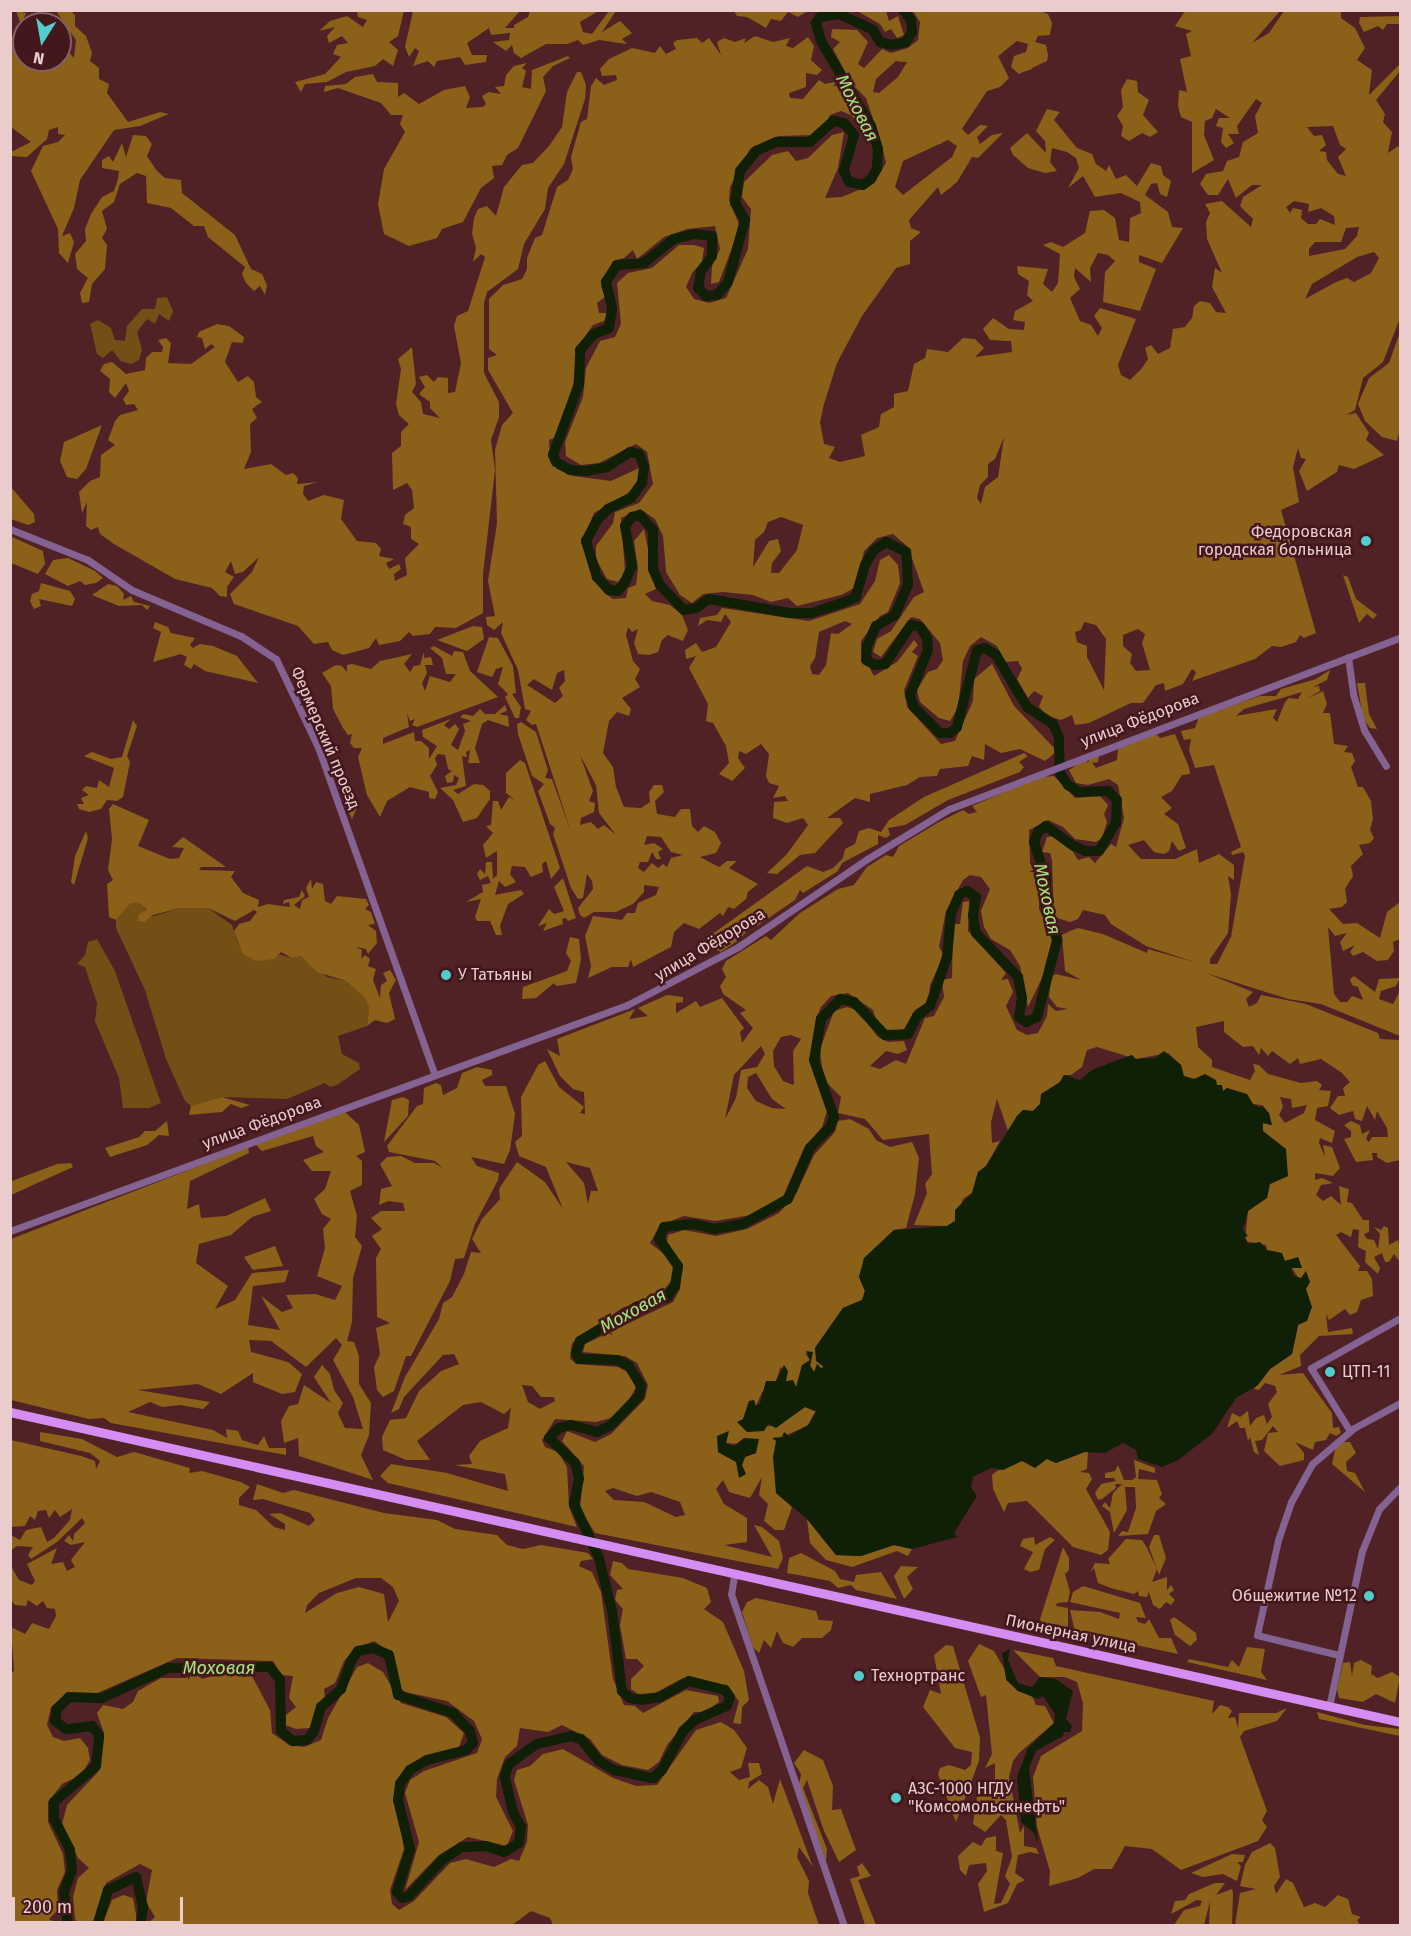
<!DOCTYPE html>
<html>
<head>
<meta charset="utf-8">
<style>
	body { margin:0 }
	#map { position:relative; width:1411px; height:1936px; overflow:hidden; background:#502226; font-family:"Fira Sans",sans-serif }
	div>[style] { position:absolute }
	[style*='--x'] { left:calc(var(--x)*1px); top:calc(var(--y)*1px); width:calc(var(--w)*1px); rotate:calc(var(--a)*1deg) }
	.green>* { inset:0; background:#734f15 }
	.forest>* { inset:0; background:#8b6018 }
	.water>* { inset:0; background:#102006 }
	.river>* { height:10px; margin:-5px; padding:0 5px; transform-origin:5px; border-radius:5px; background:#102006 }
	.minor>* { height:7px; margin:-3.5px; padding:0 3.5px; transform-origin:3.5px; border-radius:3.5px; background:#846292 }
	.major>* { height:9px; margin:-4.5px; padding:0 4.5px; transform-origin:4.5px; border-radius:4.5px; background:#d48df2 }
	.dots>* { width:16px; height:16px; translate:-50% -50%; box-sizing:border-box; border:3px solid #44171d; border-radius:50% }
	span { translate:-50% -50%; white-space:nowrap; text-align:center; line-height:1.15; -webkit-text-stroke:5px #44171d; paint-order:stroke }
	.poi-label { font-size:16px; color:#eacccd }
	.right { translate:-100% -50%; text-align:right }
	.left { translate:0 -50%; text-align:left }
	.street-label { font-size:16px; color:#eacccd }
	.water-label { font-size:18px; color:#a1e67b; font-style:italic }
	.frame { position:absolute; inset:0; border:12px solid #eacccd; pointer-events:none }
	.north { position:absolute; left:12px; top:12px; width:60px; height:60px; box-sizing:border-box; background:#44171d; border:2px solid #865f63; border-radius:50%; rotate:191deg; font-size:16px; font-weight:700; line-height:24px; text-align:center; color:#eacccd }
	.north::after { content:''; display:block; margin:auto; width:21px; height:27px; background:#52cdcd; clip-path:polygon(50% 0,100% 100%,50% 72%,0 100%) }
	.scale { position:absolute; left:12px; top:1897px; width:171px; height:27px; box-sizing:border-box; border:3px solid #eacccd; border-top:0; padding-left:8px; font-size:18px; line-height:21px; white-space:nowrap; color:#eacccd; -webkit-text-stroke:4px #44171d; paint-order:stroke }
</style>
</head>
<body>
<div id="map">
	<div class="green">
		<i style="clip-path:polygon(167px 297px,173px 311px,169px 321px,159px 314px,155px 324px,147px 319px,137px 332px,142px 350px,139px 360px,131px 364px,121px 361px,112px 350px,103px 358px,97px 354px,90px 324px,98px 320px,111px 328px,115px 340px,125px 341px,127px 326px,142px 309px,155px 309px,157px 298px)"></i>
		<i style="clip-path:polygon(131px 903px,141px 904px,147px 911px,139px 914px,138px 921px,180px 908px,208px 908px,232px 925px,238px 943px,292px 958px,301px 956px,327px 977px,346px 981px,365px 998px,369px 1008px,367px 1026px,338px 1036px,342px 1054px,359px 1063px,360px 1069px,337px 1085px,330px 1087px,325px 1083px,287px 1099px,222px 1097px,191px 1106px,185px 1101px,166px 1059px,145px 990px,116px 928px,116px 920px)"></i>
		<i style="clip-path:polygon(97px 939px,115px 971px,161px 1103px,149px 1108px,123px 1108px,119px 1078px,95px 1021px,97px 1003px,85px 967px,77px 964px,85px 955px,88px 942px)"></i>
	</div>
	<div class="forest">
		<i style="clip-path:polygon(16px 11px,26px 13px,23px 20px,24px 60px,60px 60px,60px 28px,66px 36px,67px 50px,74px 58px,76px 40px,56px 11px,71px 11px,75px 15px,75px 26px,86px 36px,92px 53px,90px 61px,99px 68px,99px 79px,109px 84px,107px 93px,128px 122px,160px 112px,169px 114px,140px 126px,114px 130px,80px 180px,74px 208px,62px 236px,70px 233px,74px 242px,68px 263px,59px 253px,58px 229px,31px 171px,43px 146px,58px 142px,65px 135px,58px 134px,58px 127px,49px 130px,47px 139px,27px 157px,11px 156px,11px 152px,31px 142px,11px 127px,11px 37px,19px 35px,21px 25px)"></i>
		<i style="clip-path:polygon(357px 11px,404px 11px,398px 36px,389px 42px,398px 50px,393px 66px,383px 59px,375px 66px,346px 72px,327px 82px,305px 84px,301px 92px,295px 82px,325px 74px,341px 57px,333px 54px,337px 45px,348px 43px,342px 36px,329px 43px,327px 36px,335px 27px,319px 31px,330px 21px,347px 16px,363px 27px,367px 20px,358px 17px)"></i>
		<i style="clip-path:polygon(413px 11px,520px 11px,505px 28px,514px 28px,514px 25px,528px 17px,530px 11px,597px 12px,580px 22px,583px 32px,592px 34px,609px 11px,616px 11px,602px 32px,620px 21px,632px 33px,622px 39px,627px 44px,599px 40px,583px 45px,578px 40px,567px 44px,546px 44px,521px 58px,514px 53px,512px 45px,506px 51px,493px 42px,509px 40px,510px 33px,491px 35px,489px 28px,467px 43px,472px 55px,487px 55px,486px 62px,465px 65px,460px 57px,437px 61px,434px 67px,428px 61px,413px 66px,419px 51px,415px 48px,409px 57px,405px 47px)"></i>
		<i style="clip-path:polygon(734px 11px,808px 11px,798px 17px,788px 12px,781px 21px,771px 19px,766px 28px,747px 17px,737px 16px)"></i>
		<i style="clip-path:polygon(857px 11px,886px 11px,889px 21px,898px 16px,904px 35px,897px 38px,891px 29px,885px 32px,880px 24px)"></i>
		<i style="clip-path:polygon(evenodd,913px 11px,1040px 11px,1048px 14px,1052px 23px,1050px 35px,1038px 36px,1035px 42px,1046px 45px,1048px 55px,1047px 61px,1019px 74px,1011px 67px,1014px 56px,1026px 52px,1028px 44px,1017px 41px,998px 56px,1009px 78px,1000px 87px,987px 91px,962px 129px,968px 135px,980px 125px,988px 126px,977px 137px,980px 144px,992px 135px,1003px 133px,978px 158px,972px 157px,957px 182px,941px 195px,938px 187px,909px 220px,911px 228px,921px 232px,910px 241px,910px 264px,896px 268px,862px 316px,837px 363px,824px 404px,820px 422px,824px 444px,835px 447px,829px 458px,840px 462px,865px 456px,861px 435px,879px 427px,881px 414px,894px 407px,894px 394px,908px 391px,914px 364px,925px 358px,927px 349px,948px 352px,963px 338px,975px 339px,984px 348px,975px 357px,1012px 352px,1011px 341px,990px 340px,983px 329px,993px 318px,1009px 329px,1024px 330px,1025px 322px,1013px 320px,1015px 311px,1033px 301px,1027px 295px,1029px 281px,1018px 274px,1017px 266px,1048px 269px,1043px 284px,1052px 292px,1058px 283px,1060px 254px,1043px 245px,1051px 242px,1063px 247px,1085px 233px,1090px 211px,1104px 210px,1115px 218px,1119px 240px,1129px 242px,1130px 218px,1141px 213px,1140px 202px,1121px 193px,1095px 197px,1083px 176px,1068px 188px,1079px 168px,1076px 158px,1067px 152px,1052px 148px,1050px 162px,1057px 171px,1045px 173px,1028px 168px,1013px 155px,1010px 148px,1027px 133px,1046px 153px,1045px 141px,1036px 131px,1047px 109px,1060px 112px,1054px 120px,1077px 148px,1092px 154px,1096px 164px,1106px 171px,1109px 165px,1116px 179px,1126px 175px,1137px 186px,1151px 163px,1161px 166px,1163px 175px,1171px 181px,1167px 197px,1160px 194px,1157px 183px,1151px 184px,1145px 195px,1168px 212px,1172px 227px,1183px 228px,1162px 263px,1139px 255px,1139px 262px,1156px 269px,1140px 311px,1103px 302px,1105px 272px,1115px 261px,1108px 255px,1098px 253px,1090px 268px,1091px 282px,1075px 268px,1074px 277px,1080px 289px,1070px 298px,1080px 321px,1091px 325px,1098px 336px,1102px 328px,1094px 316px,1100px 308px,1136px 319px,1118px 365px,1121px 375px,1130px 380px,1142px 368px,1148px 359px,1145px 348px,1151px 345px,1158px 354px,1170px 348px,1173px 329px,1185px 327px,1192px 318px,1194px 306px,1200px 301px,1210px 303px,1216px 312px,1226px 313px,1212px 287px,1215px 268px,1222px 273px,1207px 239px,1206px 222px,1210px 213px,1205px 204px,1222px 201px,1251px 227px,1253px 219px,1240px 206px,1243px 197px,1262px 185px,1252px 185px,1236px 198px,1228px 179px,1218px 195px,1208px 195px,1200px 184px,1206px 174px,1223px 171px,1227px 161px,1239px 157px,1243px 142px,1258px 133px,1255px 116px,1262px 103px,1256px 99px,1237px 126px,1239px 134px,1228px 134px,1234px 143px,1226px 148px,1221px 142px,1223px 128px,1216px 126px,1219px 118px,1230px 118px,1216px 109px,1212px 118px,1205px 121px,1204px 135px,1214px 160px,1192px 173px,1192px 122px,1181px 117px,1178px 106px,1179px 90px,1187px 92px,1180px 59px,1191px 56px,1186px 34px,1192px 31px,1175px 26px,1185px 11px,1280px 11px,1252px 43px,1269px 33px,1284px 11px,1341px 11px,1341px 18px,1355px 28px,1365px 48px,1357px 60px,1372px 70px,1369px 95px,1400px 64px,1400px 71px,1376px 100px,1385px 114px,1383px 122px,1392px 132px,1388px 153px,1398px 146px,1400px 150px,1400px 318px,1383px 362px,1363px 378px,1355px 410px,1346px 415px,1356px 413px,1369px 433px,1366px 440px,1384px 455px,1354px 469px,1339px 465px,1337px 472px,1307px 491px,1299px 471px,1306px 459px,1301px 458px,1298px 448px,1293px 467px,1299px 502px,1281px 510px,1316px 633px,1304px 638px,1300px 635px,1296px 642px,1281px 647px,1272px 646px,1255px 659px,1192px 681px,1196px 672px,1192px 669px,1183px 684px,1165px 691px,1164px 683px,1156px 685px,1143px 703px,1131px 703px,1089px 723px,1075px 725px,1072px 715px,1061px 720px,1048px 716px,1039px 707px,1043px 696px,1034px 691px,1028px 698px,1017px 679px,1022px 669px,1018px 661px,1005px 662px,997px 646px,981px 637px,970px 646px,963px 661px,958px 708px,950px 721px,939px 718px,920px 702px,917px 690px,928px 672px,937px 669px,943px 660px,940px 643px,920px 619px,911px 617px,881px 657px,873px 652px,877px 639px,891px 631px,914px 597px,924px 592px,908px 547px,893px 534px,877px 538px,864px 551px,856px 587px,841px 595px,797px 606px,788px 598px,771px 602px,753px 595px,723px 592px,703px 594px,692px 603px,680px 595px,666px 572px,663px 536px,655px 519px,640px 509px,621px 518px,625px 572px,618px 582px,607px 579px,596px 559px,596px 546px,613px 523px,615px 512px,639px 503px,653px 484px,647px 452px,636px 444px,599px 463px,581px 465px,566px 456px,565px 442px,583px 397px,586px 368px,600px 341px,615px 337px,621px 324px,617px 283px,628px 273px,652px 268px,679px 245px,694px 245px,704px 248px,702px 262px,692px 273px,686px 287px,694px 299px,709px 303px,726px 298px,748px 249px,751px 209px,742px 197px,744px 182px,772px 155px,788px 151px,796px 161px,808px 158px,832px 135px,844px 132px,838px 168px,825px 198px,842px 197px,873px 184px,886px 163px,882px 145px,866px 98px,852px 84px,833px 49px,840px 42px,831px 37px,832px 29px,857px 30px,868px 42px,858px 64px,864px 68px,882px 49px,891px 53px,908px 48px,918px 40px,920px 22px,913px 11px,896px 61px,907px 62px,898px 77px,879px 93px,873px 92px,876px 79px,896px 61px,913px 11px,1333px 126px,1340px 145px,1346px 149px,1338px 157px,1346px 176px,1338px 174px,1327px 160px,1326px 152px,1319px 151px,1326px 145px,1322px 135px,1314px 136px,1307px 127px,1333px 126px,913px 11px,948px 140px,957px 146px,952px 157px,903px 195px,895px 187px,903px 161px,948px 140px,913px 11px,1294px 201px,1309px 204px,1308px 212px,1321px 208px,1334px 216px,1335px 225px,1320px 219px,1316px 224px,1308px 224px,1301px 218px,1302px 210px,1293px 208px,1290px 213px,1286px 207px,1294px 201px,913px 11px,1359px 227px,1357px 236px,1345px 249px,1309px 256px,1309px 249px,1315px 242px,1341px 242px,1346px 228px,1359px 227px,913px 11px,1374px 252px,1379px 258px,1371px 273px,1354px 282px,1347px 278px,1336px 282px,1305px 299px,1312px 284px,1357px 257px,1374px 252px,913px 11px,1004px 437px,998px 477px,985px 487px,981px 504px,977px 498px,980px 485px,988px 477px,988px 464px,995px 459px,1004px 437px,913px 11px,781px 517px,803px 525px,797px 550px,779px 573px,771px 573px,772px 563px,781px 551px,778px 539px,769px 541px,753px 567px,755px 540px,764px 532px,768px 522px,781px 517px,913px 11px,1084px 622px,1096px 625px,1106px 639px,1104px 690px,1087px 657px,1087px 646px,1077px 642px,1075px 632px,1081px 630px,1084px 622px,913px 11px,1138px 629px,1145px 634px,1142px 643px,1150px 670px,1136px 671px,1130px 663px,1132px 654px,1123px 646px,1123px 635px,1138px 629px)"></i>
		<i style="clip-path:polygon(1400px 16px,1400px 24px,1387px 24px,1383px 30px,1378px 26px,1364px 32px,1359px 23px,1360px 17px)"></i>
		<i style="clip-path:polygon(evenodd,755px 36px,773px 42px,790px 38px,786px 46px,793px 48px,808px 37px,814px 46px,811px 60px,822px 70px,817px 75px,806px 73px,806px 87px,789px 93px,790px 98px,803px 99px,819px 80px,825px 84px,834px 82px,860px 115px,859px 125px,851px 115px,841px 111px,830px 115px,824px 127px,813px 135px,778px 136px,750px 149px,730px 187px,729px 200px,740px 227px,719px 282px,711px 284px,712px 266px,720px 249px,715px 226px,687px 229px,664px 237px,637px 259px,633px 250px,624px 258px,613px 261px,601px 286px,605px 297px,597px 303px,599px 313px,607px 313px,604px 321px,593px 325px,577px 348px,571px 405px,556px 437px,549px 440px,550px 458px,557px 469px,573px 476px,611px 481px,639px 468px,640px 476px,632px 491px,594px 513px,585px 536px,588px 565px,605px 593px,613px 599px,626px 598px,628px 588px,636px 585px,638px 569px,634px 541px,644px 529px,656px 589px,645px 594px,652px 601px,670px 605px,682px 615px,688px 630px,683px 641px,668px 635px,662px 640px,658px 652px,649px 655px,638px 654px,634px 643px,638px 629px,632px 632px,628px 627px,626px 635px,633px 661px,640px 669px,635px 679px,640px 687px,622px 698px,631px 709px,629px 716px,617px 712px,609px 721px,603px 753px,613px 767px,616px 787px,624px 807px,641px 808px,650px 802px,649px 792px,654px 785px,662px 785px,664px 792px,655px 801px,657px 814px,675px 817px,681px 809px,690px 809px,692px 826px,698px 832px,704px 826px,715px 832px,721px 843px,716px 853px,700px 857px,719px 867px,727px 861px,737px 861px,729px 868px,758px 884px,748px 892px,746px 899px,734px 909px,728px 907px,723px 916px,720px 913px,699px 929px,684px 923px,674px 932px,671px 947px,633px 967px,631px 959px,628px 967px,612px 967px,588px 978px,591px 966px,585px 936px,593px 916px,622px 920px,627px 913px,635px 913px,638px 903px,656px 895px,659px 887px,644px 885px,644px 892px,633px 904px,616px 912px,594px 912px,584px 918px,580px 915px,578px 908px,593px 889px,592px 881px,587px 874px,583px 898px,578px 899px,571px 888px,553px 834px,555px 828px,550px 824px,538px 791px,544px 784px,532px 776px,518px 734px,517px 724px,521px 722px,536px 732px,548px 770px,545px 778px,552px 779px,571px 832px,536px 724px,532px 725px,526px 720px,531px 711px,525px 709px,518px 670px,501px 633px,503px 622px,494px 630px,487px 625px,486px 617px,495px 616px,488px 581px,497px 523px,495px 450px,502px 425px,513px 413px,488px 370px,488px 358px,497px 355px,489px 349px,489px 299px,503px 285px,522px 279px,527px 269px,527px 258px,535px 238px,542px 235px,557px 187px,568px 180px,573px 169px,571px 157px,581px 122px,587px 119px,591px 86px,596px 78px,604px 85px,617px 80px,616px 75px,602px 76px,600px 69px,609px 59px,632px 48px,655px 53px,660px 46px,666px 54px,676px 49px,673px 43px,677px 40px,697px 38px,702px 43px,709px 38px,721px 55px,717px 42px,724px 38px,735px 42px,746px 38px,744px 43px,755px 36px,564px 670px,565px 681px,559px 688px,563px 696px,555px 703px,527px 685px,534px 679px,552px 690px,557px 673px,564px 670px,755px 36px,580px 755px,596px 785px,599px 813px,616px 835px,604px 825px,598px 829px,591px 822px,580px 825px,581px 818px,594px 812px,595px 803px,589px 801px,593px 791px,580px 755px,755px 36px,647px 836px,661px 837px,671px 852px,683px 855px,671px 858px,667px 867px,663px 864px,658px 868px,652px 863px,644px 872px,638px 868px,640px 862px,648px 862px,652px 852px,656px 859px,661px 859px,658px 852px,663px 849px,654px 843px,644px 845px,647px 836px)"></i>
		<i style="clip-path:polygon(568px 56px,570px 58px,553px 66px,543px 77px,546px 91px,518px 148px,507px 155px,502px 165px,492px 166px,494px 178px,481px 188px,463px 222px,442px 229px,437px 238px,409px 246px,384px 234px,378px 204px,384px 169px,405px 132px,400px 124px,403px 115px,391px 115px,381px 103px,338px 88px,324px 92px,325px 86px,346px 84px,355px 77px,373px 74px,377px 82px,398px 83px,398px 97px,404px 93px,419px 104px,444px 90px,465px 86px,470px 97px,466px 108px,483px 107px,486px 104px,482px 96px,489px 92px,501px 94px,495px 87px,504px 86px,506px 75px,514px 66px,527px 63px,522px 68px,526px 71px,522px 87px,531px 89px,532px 70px)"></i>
		<i style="clip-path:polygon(577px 72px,581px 72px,586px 85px,585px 99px,564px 164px,548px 188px,545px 209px,524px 244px,518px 269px,487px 292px,484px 303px,484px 373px,499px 402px,499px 417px,491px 440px,495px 470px,483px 574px,483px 613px,456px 628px,435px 627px,430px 634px,413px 636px,409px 632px,400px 641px,379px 645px,376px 638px,369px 648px,343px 655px,332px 650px,328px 642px,314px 644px,298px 626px,234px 604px,230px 594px,252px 572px,259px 557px,243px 572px,235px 574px,231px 561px,225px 572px,234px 577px,227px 587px,227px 597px,220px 596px,212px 588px,175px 579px,114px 544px,100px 534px,98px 527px,91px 530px,86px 526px,87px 502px,82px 513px,79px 492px,90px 481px,100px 477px,101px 455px,115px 445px,108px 440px,115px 421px,120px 415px,138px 410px,134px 404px,126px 405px,123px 399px,129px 391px,126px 383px,115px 398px,109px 392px,110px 379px,100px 371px,104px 364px,112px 362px,126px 374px,145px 370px,146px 358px,152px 352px,162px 352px,163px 347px,158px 340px,166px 338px,171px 343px,168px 363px,191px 364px,215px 347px,211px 344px,205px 349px,202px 338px,197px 337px,199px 332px,217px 324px,229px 326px,244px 337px,243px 343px,232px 342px,225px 362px,238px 382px,248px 376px,254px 382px,256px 397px,262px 402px,252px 409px,257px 418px,250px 424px,251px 452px,244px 469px,271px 464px,286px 475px,293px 473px,298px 478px,297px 484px,318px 482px,304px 486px,303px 494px,308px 501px,324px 495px,344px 500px,341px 519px,357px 541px,376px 543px,381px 549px,379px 556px,394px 559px,386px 563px,389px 569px,399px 564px,401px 569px,394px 574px,395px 581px,407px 575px,405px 558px,419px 544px,411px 539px,411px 527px,403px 524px,405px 515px,414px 508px,412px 490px,407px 483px,393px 490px,392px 453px,401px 446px,401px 432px,409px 424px,399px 415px,396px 404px,401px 369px,398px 359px,412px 347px,416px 384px,412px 392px,421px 402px,423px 414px,440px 418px,430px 408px,430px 402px,419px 394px,425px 387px,419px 377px,427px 375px,434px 382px,438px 377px,448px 378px,448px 393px,455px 392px,461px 363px,454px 326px,457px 316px,468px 311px,485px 257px,481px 254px,473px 262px,476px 248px,472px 233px,474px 218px,478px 209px,487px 206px,496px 216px,504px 187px,522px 165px,533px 163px,549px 146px,562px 127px,567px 92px)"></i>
		<i style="clip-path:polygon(1127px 79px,1137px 81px,1138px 92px,1149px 100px,1143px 115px,1158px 132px,1150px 137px,1142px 133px,1129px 141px,1121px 136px,1123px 126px,1117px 116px,1123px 107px,1121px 90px)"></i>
		<i style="clip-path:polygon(133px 135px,146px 136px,152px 144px,147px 156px,157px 171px,165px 178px,181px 180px,182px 193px,235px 235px,251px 269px,262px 274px,267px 285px,265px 295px,260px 286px,254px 291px,246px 283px,242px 274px,245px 267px,208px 237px,204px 226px,194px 226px,171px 208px,147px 203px,146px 176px,137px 173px,120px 184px,114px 202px,102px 211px,107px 229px,102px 238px,107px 245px,105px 269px,92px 284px,89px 302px,82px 303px,80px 293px,88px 278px,77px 269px,75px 254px,86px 241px,85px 229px,91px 214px,102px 197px,114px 191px,118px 179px,119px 171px,102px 168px,102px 160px,109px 156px,113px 162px,122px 143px,126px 157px)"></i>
		<i style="clip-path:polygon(1400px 332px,1400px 429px,1397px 441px,1382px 437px,1365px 421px,1358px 404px,1369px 378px,1389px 363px)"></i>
		<i style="clip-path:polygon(102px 425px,86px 469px,77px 479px,67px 477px,60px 461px,64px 442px)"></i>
		<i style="clip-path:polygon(10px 486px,34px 514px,35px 522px,28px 525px,11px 519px)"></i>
		<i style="clip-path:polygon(10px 536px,43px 551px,45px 564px,38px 574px,11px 563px)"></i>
		<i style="clip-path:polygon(evenodd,889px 555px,898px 565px,900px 583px,888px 612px,880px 616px,861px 641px,861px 653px,874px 676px,897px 662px,914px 640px,918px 645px,912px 652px,918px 656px,904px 690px,907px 707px,941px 744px,955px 741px,973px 701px,974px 679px,992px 664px,1014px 706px,1057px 751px,1045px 761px,1020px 749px,1001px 753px,985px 744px,984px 760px,972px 756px,968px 766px,940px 769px,937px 776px,920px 777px,907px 785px,870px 794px,870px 802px,855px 798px,827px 818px,840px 818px,843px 823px,815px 853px,800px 855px,777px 874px,767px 873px,787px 854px,808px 825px,803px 818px,787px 823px,773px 818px,774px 802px,788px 801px,785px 796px,773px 798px,779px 786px,769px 783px,766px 776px,769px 754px,761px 744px,746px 754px,739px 751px,738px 758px,745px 768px,732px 781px,719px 774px,729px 763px,726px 746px,713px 723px,706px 721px,708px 704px,689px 668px,696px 656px,686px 659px,685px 650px,696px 643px,702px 652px,716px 647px,731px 622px,725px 614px,721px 622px,707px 620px,698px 626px,700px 618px,717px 615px,722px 608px,809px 621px,860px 604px,875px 581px,880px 560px,889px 555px,845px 621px,852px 624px,838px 634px,831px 633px,826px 665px,819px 675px,812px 674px,810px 666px,815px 658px,819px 632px,845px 621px)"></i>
		<i style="clip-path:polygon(68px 558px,95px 571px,103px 578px,96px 583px,85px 585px,80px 581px,68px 586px,45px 574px,53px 560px)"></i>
		<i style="clip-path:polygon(1343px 575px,1348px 577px,1356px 599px,1377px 615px,1373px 619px,1367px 614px,1359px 623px)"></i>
		<i style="clip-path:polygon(41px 583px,70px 591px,75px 599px,72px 606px,39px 599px,41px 606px,34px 609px,30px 601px,32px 594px,39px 591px)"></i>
		<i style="clip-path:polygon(108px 584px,117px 586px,124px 594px,123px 600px,131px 596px,134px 602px,150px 606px,147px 610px,142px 605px,119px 606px,92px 595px)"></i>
		<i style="clip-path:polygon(155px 622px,168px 627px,171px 633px,195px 638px,190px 645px,193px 648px,200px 644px,213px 646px,237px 656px,258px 683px,205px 671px,194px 664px,191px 669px,184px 665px,187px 657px,181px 654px,153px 662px,161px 632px,153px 628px)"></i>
		<i style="clip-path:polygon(473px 626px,482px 627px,484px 639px,467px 651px,437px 640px)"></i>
		<i style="clip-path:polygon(489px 637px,498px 638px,513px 666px,516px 693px,512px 694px,521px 707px,519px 718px,515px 718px,505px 697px,508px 694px,498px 684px,503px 667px,496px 669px,492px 677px,477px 672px)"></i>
		<i style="clip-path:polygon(434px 646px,452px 656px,454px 651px,463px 652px,470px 671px,498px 697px,417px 727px,412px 725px,415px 719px,410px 721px,407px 713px,409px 727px,383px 738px,383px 744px,414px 732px,415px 741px,421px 741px,429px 748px,429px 759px,437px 746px,423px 737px,422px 730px,451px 719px,444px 725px,449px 729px,455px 724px,459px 729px,451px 745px,458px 750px,465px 731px,463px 724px,471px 721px,460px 717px,464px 714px,473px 716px,480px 709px,485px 714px,495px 714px,505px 705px,507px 711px,499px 714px,508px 716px,509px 727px,488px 720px,482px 724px,475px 748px,480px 763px,468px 763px,470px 750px,466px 752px,467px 757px,462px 756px,466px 786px,453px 790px,458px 794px,474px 784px,483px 785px,490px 791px,490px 799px,477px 818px,463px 822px,453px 800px,440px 788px,456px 785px,459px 778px,454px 775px,453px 782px,447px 783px,445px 776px,452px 771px,448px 769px,445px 755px,438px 754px,435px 758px,437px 765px,430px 776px,438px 792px,435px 799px,429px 798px,429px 792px,410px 787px,387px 801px,380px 817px,367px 795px,358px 757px,362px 748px,354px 748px,350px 743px,352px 734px,348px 735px,343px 728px,333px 709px,331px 686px,322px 673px,336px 665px,342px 666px,347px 672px,347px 665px,352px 664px,371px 669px,380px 661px,412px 654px,404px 664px,410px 672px,414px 666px,420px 665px,424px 652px,424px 658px,431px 657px,433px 665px,425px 665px,427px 673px,422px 683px,425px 691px,430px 676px,450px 682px,456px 674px,446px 674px,442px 658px,430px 648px)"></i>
		<i style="clip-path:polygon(evenodd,1330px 670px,1327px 680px,1313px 687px,1319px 686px,1320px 691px,1307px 699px,1323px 691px,1327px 704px,1323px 713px,1330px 713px,1334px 744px,1348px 746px,1344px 752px,1352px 753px,1355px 761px,1351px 767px,1358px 787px,1363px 787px,1371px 801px,1373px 819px,1370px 830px,1374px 838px,1370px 843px,1359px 845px,1363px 854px,1351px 866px,1353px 876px,1345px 889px,1347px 902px,1342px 907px,1329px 909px,1343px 924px,1357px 923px,1380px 938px,1387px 912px,1400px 902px,1400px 939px,1393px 942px,1394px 951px,1388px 960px,1377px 961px,1363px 952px,1353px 956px,1350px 952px,1355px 945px,1343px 951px,1340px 942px,1347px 933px,1335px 936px,1328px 927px,1334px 994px,1340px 1002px,1347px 1002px,1352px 996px,1363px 1000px,1358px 987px,1352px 985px,1350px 979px,1354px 976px,1375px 992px,1379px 979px,1400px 978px,1396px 986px,1381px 991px,1379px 999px,1393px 1004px,1400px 991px,1400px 1036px,1321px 1004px,1288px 999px,1206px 973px,1253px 992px,1246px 999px,1249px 1007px,1257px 1003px,1261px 995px,1306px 1004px,1378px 1033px,1380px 1039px,1400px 1040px,1400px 1160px,1387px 1163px,1377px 1157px,1377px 1153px,1372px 1153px,1373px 1160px,1356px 1162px,1344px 1139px,1351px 1137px,1351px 1131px,1344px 1125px,1351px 1121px,1360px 1125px,1362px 1134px,1370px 1130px,1366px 1139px,1369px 1142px,1372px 1137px,1388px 1137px,1387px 1128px,1377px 1111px,1375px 1120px,1367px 1106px,1362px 1121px,1355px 1119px,1353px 1111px,1339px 1115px,1330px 1108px,1338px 1096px,1345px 1096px,1343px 1088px,1350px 1082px,1342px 1073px,1321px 1059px,1300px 1064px,1298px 1058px,1290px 1064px,1272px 1051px,1268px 1056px,1261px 1048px,1259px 1055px,1253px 1046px,1243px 1047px,1224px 1032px,1224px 1021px,1196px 1027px,1198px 1047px,1212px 1060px,1212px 1067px,1250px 1080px,1255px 1071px,1253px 1064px,1259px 1065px,1268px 1074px,1301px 1083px,1317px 1081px,1322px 1085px,1319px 1090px,1331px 1091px,1328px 1106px,1317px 1108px,1315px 1120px,1335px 1131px,1332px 1143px,1320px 1138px,1319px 1143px,1325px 1157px,1323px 1145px,1332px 1147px,1340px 1168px,1333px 1176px,1315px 1173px,1315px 1180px,1322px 1178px,1333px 1183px,1321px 1185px,1316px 1195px,1323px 1201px,1331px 1196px,1341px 1205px,1339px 1186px,1349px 1189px,1347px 1202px,1352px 1203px,1363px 1220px,1369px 1220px,1369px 1232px,1364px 1234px,1367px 1239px,1374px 1240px,1378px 1249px,1380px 1234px,1374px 1227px,1381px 1230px,1384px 1226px,1388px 1228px,1389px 1245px,1398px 1240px,1400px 1248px,1400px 1262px,1394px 1254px,1389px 1262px,1385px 1262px,1382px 1253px,1374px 1257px,1380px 1268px,1378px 1274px,1365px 1262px,1366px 1251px,1358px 1247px,1359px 1230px,1353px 1229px,1351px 1237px,1341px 1232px,1336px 1235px,1360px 1266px,1358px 1271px,1367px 1271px,1372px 1279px,1373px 1296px,1361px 1300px,1357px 1312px,1350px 1315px,1345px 1309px,1329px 1320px,1326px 1314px,1328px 1332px,1352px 1328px,1353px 1334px,1319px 1336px,1300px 1355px,1301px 1366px,1279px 1375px,1303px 1373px,1332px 1413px,1333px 1428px,1339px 1427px,1341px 1433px,1336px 1436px,1330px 1433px,1326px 1440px,1315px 1442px,1313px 1450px,1295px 1442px,1304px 1453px,1304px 1460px,1280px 1466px,1264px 1451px,1268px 1433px,1278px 1432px,1273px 1426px,1262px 1440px,1255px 1441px,1259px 1455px,1254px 1452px,1250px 1437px,1248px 1441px,1245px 1428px,1240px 1428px,1237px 1421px,1227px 1428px,1232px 1413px,1240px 1417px,1248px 1411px,1250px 1426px,1256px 1418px,1264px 1415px,1267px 1424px,1272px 1417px,1268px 1404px,1277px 1392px,1275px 1386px,1265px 1383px,1259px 1390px,1254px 1389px,1270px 1369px,1292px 1354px,1306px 1289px,1291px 1267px,1302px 1268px,1298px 1258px,1285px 1261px,1267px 1250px,1266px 1245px,1245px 1241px,1248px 1211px,1263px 1198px,1270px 1184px,1288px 1176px,1273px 1141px,1263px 1131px,1263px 1123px,1271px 1125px,1261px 1105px,1253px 1104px,1247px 1095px,1227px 1088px,1223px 1091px,1205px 1075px,1194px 1079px,1183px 1076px,1181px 1065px,1168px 1053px,1136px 1059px,1097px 1047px,1087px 1050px,1082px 1067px,1071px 1075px,1064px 1075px,1060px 1082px,1042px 1094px,1040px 1104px,1033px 1111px,1023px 1110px,1017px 1116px,1008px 1131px,997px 1099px,991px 1122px,992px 1143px,1000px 1141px,986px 1166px,978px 1172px,972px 1193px,963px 1199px,955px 1221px,947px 1226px,914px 1225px,927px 1193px,925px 1184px,932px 1174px,929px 1134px,883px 1140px,865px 1119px,838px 1113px,841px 1097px,823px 1079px,820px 1049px,834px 1011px,847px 1007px,858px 1011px,878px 1037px,888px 1042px,904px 1041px,907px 1050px,898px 1054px,886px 1051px,870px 1066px,880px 1069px,896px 1060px,906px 1064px,925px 1018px,934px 1016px,944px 997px,942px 980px,952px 978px,953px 924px,960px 924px,963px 902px,969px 901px,968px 931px,1006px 973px,1001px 980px,1008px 979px,1013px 992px,1006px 1006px,1017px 1030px,1027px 1035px,1038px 1033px,1047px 1016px,1048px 1004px,1056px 1011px,1068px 1009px,1057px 1007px,1049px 997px,1051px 977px,1056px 974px,1081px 980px,1065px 971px,1062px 935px,1070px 931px,1078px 928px,1103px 934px,1147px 953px,1148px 949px,1197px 963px,1146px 946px,1111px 924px,1105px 915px,1083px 910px,1078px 919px,1070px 922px,1054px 917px,1052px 860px,1050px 853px,1042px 852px,1047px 837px,1054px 836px,1070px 847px,1078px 860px,1089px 857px,1095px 863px,1111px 844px,1116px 847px,1124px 818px,1118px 785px,1109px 779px,1088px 785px,1076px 783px,1069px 770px,1085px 759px,1088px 763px,1091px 756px,1099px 755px,1098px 762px,1092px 763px,1096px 768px,1117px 760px,1118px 749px,1156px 734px,1160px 738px,1175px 734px,1189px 767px,1190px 774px,1182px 775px,1172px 791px,1161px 797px,1172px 808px,1164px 814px,1178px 824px,1186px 848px,1179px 851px,1172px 841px,1169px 851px,1164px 854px,1154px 852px,1144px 840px,1128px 845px,1141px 859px,1175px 859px,1197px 849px,1199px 863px,1219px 854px,1234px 865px,1234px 880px,1228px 876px,1231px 894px,1228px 933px,1210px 959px,1210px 964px,1217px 964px,1231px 937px,1245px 856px,1243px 852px,1232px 855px,1231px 852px,1241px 847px,1214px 765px,1195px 768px,1189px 750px,1191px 739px,1184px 740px,1181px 731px,1195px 728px,1199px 717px,1260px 696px,1276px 696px,1281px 689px,1316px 679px,1330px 670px,1302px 692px,1298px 699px,1289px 698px,1285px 702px,1277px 722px,1273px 718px,1277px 709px,1236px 716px,1244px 709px,1302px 692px,1330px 670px,1280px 1097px,1291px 1099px,1292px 1108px,1307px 1105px,1304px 1113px,1285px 1123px,1279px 1115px,1283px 1107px,1280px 1097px)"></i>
		<i style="clip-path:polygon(1357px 683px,1365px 683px,1369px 714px,1377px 729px,1370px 728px,1363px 718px)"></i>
		<i style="clip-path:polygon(133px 720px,137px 726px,127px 756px,130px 762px,123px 797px,117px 801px,107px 800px,101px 809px,89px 812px,79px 809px,77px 804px,84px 804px,81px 798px,89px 795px,82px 790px,86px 786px,97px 788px,99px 780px,109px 787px,114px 768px,84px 756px,92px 752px,111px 759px,122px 757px)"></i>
		<i style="clip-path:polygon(1024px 753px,1028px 756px,1019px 762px,1024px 767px,1020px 772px,948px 800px,905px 825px,888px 828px,890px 835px,886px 838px,878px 835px,878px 844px,842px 863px,838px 871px,803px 893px,800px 890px,795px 900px,757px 926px,752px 925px,740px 939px,721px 952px,700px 943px,807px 866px,823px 872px,833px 868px,843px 858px,845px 849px,855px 844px,859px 831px,869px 828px,881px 832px,889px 820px,924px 797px)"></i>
		<i style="clip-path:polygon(520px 760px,525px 763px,560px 868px,551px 879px,546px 861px,542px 864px,543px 872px,531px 877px,525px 867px,512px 866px,510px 874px,516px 882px,505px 887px,499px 881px,495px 895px,521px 890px,524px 894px,508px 904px,500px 926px,502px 935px,496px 935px,490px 921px,477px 921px,475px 917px,481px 899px,466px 902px,483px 892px,482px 885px,491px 883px,488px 876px,480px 880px,477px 874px,480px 869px,485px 874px,486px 862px,492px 862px,493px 879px,497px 875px,497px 851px,486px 858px,483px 845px,493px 833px,486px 826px,491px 825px,493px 801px,498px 801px,501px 810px,509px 797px,515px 800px,506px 793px,506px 773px)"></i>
		<i style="clip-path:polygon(335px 761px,342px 763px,344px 780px,352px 788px,350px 796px,357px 808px,352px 819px,343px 801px,346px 786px,339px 787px,341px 778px,332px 770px)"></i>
		<i style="clip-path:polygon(evenodd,1054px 776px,1075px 798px,1100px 796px,1108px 805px,1104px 814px,1107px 822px,1102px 838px,1096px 842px,1075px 839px,1063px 827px,1048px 820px,1029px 830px,1030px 863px,1039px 881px,1039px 909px,1054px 943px,1053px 955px,1028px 1007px,1020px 966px,1010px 950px,991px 939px,984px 927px,981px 911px,990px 889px,981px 877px,970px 875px,963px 880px,946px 911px,939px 947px,944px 955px,930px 985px,929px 1001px,915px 1010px,904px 1029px,894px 1032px,878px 1027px,873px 1010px,848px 993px,831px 996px,821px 1007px,816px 1018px,810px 1060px,827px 1111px,822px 1127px,804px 1148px,783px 1197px,751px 1215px,715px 1221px,684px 1216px,660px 1225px,650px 1243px,673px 1261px,673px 1279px,658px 1296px,622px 1308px,572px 1343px,570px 1358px,576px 1364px,618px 1367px,633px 1375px,637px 1386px,625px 1406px,611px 1418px,596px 1422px,555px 1419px,542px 1440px,545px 1447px,558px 1452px,567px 1467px,569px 1507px,577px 1527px,388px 1483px,380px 1476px,391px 1464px,447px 1473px,508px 1491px,505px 1474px,454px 1465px,472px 1464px,469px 1456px,480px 1441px,508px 1428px,511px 1408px,504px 1414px,481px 1402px,463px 1405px,417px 1441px,430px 1460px,406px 1460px,383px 1450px,382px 1437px,390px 1420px,406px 1418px,419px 1391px,441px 1371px,459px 1364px,454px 1354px,443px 1355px,404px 1397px,399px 1409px,391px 1413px,405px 1377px,439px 1319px,443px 1303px,452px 1297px,464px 1274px,471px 1252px,481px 1253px,472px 1239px,482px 1219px,500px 1199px,499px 1189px,517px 1162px,545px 1182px,563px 1209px,546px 1167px,519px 1156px,515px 1142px,522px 1136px,521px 1097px,538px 1065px,545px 1061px,559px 1087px,584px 1107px,580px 1113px,585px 1114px,584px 1092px,573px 1089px,560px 1076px,547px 1049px,560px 1056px,557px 1039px,635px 1009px,629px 1019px,648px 1016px,638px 1008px,667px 995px,683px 997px,683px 1002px,676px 1003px,676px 1013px,696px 1001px,700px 1007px,722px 998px,744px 1028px,740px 1032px,742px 1043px,753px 1028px,740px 1013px,746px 1010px,723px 994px,720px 986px,726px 977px,722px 969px,726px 961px,766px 936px,771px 940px,800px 913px,838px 889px,854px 885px,867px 867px,886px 855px,893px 857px,899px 846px,939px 822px,963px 810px,969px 814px,977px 812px,972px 806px,1040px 777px,1054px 776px,791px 1035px,801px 1039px,793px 1051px,794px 1085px,783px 1081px,774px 1066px,773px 1051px,781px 1037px,791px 1035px,1054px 776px,761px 1046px,765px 1054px,757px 1067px,741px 1070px,736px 1098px,725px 1119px,734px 1075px,761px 1046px,1054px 776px,756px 1073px,772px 1099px,786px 1109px,772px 1108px,756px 1101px,747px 1088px,748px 1077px,756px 1073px,1054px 776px,566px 1162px,590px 1168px,598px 1191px,591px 1191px,588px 1204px,584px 1183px,566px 1162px,1054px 776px,522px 1385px,532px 1386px,541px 1397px,554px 1397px,555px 1401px,540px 1409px,528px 1402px,522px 1385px)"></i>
		<i style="clip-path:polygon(113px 804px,149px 820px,138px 846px,170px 859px,179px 858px,184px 848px,172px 847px,183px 837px,226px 867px,201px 867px,199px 870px,235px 871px,231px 877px,243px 893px,259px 900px,258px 907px,268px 904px,290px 907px,289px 902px,283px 904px,284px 900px,299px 897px,302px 890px,305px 896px,294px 905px,300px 909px,302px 900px,309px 897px,306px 888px,311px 879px,312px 889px,316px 882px,323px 884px,325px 901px,331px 904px,337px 896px,366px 899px,369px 905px,365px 909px,371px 912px,375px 924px,368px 925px,376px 931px,377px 943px,368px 954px,366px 949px,356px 947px,362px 950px,361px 959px,365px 955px,370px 959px,368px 966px,376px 969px,373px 980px,380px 998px,381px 985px,387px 981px,383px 973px,390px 970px,396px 980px,389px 993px,395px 1019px,387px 1023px,375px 1020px,367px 1026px,369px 1008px,365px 998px,346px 981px,317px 972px,301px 956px,292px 958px,281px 952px,274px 959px,257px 961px,243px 954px,234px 931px,239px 924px,250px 921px,257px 912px,254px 910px,235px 921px,208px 908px,180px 908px,153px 915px,145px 922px,137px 921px,139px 914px,147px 910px,141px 904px,131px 903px,116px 920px,109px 917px,107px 884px,113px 880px,108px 870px,112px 839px,109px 809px)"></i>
		<i style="clip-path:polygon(86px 831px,88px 838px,74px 885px,71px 882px,75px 856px)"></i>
		<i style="clip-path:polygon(563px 878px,576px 918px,568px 921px,566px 918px,562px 919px,563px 924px,543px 931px,547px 923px,538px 926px,549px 909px,554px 914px,564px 911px,554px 887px)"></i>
		<i style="clip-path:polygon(570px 937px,579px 939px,581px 959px,576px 983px,556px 986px,554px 983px,536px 998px,522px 999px,523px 987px,567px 971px,571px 961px,566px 953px)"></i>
		<i style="clip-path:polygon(477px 1067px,492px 1070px,492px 1075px,482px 1080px,485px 1086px,506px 1086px,515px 1114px,510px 1150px,504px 1164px,471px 1157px,477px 1166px,499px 1173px,498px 1180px,475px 1224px,464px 1258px,455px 1259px,450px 1281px,411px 1356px,406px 1356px,394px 1391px,383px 1397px,377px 1390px,374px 1367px,380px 1354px,376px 1328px,390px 1323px,377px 1317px,376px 1258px,381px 1249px,372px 1236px,382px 1229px,371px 1218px,381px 1211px,405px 1211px,403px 1203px,388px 1201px,379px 1205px,381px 1189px,392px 1186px,380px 1164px,387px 1157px,401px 1156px,415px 1163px,434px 1163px,443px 1168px,435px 1161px,389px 1152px,387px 1146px,417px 1106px,423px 1104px,424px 1088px,436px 1083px,441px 1085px,443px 1095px,457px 1088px,462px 1073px)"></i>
		<i style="clip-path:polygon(222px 1097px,250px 1105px,241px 1108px,231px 1104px,222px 1112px,189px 1115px,191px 1106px)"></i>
		<i style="clip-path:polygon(403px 1097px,409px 1100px,408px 1116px,384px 1142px,392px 1100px)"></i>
		<i style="clip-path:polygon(345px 1112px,359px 1125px,365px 1152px,356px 1156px,362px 1161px,362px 1185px,350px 1191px,357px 1216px,355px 1237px,362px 1246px,353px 1278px,352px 1322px,347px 1341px,354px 1342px,359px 1356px,359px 1384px,371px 1403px,369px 1435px,361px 1455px,373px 1480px,299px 1456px,298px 1438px,284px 1443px,281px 1421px,289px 1406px,298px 1404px,304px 1385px,331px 1403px,314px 1377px,322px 1365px,330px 1374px,334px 1390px,343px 1403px,338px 1413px,345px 1428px,363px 1429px,353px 1397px,333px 1360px,342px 1345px,336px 1338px,306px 1367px,271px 1341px,249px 1340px,251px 1352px,288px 1362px,302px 1374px,295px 1392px,282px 1394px,253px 1382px,253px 1373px,221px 1394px,198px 1384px,138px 1390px,210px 1402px,203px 1409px,180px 1405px,162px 1407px,150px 1402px,128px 1412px,213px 1430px,227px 1438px,226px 1429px,238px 1431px,242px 1440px,258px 1445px,264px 1436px,269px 1448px,286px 1448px,286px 1455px,111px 1423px,104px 1418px,89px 1419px,11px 1400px,11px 1239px,248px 1147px,249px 1153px,190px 1181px,187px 1209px,199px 1204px,201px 1218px,226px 1216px,265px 1198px,271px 1211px,252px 1217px,231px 1235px,199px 1244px,196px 1263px,228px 1286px,215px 1309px,235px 1300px,252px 1273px,289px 1270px,285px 1282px,253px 1286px,248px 1325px,280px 1330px,261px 1296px,282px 1312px,293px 1308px,286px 1295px,315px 1294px,335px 1300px,342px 1286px,317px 1276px,325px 1248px,323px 1229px,331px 1219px,322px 1214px,314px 1199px,325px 1189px,331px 1171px,312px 1171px,303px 1160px,324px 1152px,316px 1146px,313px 1136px,262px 1151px,256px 1145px)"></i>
		<i style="clip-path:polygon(evenodd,850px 1119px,869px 1129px,876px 1140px,890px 1147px,912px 1142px,919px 1158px,915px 1194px,906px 1228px,894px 1230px,865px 1258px,859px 1277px,865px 1291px,862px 1300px,843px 1308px,815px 1348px,824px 1366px,821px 1369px,817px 1364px,815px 1373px,810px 1365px,812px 1355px,805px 1353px,810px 1360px,796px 1387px,785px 1381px,781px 1366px,776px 1381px,762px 1392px,756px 1406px,756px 1429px,778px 1424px,805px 1407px,816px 1412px,809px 1425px,782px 1437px,775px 1448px,776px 1493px,792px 1507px,784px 1530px,775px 1530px,764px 1521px,768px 1504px,759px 1495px,762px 1477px,750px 1498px,729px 1492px,723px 1480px,716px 1489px,724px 1504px,747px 1518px,747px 1542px,724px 1545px,772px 1557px,754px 1525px,762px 1527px,779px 1541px,783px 1558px,778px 1569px,595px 1533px,580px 1509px,584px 1466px,562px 1441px,567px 1431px,595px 1442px,611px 1434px,645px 1399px,648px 1385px,637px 1363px,625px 1356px,583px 1352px,585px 1344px,673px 1302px,680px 1289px,681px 1266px,667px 1243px,668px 1235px,684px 1230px,716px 1236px,747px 1229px,779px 1213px,796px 1194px,814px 1155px,835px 1132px,838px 1121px,850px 1119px,728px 1431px,726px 1443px,740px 1444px,756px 1453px,745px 1457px,742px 1465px,718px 1452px,728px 1431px,850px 1119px,613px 1488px,637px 1496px,651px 1492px,680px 1502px,685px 1515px,676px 1517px,644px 1502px,614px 1500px,605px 1491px,613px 1488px)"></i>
		<i style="clip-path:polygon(167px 1121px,169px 1136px,159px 1135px,147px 1145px,110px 1157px,105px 1148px,139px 1137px,145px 1131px,155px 1131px)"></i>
		<i style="clip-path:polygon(71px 1163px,73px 1167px,11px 1195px,12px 1181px,57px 1164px)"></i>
		<i style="clip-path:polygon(275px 1246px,283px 1266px,253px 1270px,244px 1257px)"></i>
		<i style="clip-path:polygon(evenodd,40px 1432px,82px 1439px,117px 1457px,134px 1452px,190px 1468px,189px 1473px,202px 1471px,241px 1482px,250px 1487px,239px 1498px,239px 1505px,256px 1510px,274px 1527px,285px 1530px,285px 1524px,269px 1514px,280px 1513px,309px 1526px,315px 1520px,310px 1513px,263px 1499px,253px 1500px,257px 1484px,283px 1493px,294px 1490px,384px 1513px,437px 1520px,455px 1529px,497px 1535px,507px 1545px,523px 1549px,541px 1545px,588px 1553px,593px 1559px,581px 1561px,579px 1566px,592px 1572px,601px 1592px,613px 1679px,624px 1705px,635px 1706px,643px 1713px,686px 1690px,718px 1696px,719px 1702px,705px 1712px,694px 1712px,667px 1745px,659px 1762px,648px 1770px,622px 1765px,602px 1755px,590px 1739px,562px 1725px,548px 1732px,520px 1728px,517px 1746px,505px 1757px,497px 1779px,496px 1797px,513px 1831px,507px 1846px,468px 1837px,439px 1855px,405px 1890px,419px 1842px,405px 1793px,410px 1780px,424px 1771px,477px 1753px,482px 1739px,474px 1721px,447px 1701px,405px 1692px,397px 1685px,394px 1655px,374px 1641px,358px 1647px,344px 1661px,335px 1683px,324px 1689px,325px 1697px,310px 1728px,296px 1729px,285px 1725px,286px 1715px,296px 1707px,289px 1698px,293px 1676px,281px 1675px,273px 1661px,177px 1658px,95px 1694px,62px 1697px,51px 1707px,47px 1725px,53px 1737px,64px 1741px,80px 1738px,88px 1748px,90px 1760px,81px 1775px,62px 1784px,48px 1802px,48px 1822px,63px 1854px,65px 1872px,57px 1890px,58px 1910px,49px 1919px,59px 1925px,11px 1925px,14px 1915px,10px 1913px,10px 1673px,14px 1671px,11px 1627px,25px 1634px,32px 1623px,49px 1629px,56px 1616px,55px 1609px,47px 1608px,43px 1601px,37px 1606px,28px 1600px,26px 1606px,15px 1605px,11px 1600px,11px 1566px,19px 1580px,32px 1585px,35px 1581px,27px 1564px,57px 1548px,51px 1564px,63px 1562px,67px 1571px,75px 1567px,71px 1560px,85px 1542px,71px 1545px,64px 1541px,69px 1535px,73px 1541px,74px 1534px,85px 1523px,82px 1518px,57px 1542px,31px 1559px,28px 1555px,33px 1547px,17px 1546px,11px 1550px,11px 1535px,20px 1540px,26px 1530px,41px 1527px,47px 1542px,54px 1538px,70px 1520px,72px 1509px,60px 1517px,55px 1510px,49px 1518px,46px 1510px,38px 1511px,35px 1520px,30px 1516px,25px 1526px,11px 1527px,11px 1440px,81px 1456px,95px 1461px,96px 1469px,100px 1461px,90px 1453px,40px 1441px,40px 1432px,356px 1578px,381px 1578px,393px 1587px,399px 1601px,388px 1622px,384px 1594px,359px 1587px,337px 1593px,305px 1613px,307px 1605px,319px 1593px,356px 1578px)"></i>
		<i style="clip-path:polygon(1344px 1442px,1350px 1442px,1356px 1453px,1346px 1462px,1347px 1471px,1355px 1473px,1365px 1492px,1332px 1464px,1336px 1446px)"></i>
		<i style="clip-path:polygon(1088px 1451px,1087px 1469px,1080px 1472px,1089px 1473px,1092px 1479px,1086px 1489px,1110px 1532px,1108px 1550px,1101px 1555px,1073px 1547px,1027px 1501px,1008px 1503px,1004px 1512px,993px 1489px,992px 1475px,997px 1471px,1022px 1461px,1047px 1459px,1056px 1463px)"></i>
		<i style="clip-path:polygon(1134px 1460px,1155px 1468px,1155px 1473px,1139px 1469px,1138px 1479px,1157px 1480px,1162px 1494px,1159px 1498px,1166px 1504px,1156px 1511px,1148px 1534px,1118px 1536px,1122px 1531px,1128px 1532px,1136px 1508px,1135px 1487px,1125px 1487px,1127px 1510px,1114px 1533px,1110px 1512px,1102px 1506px,1105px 1502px,1110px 1508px,1113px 1493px,1122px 1484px,1115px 1484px,1116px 1488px,1102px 1499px,1098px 1500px,1095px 1493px,1101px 1484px,1116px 1481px,1114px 1478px,1105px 1478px,1105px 1473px,1115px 1471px,1118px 1465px,1124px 1480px,1132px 1480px,1136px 1477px)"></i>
		<i style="clip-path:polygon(807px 1519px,836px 1555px,861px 1556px,894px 1545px,912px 1549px,908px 1556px,897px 1551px,852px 1567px,826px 1560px,810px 1543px)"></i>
		<i style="clip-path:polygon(1154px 1535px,1159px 1535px,1166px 1558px,1159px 1575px,1149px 1547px)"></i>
		<i style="clip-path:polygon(1034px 1537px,1035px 1545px,1050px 1537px,1055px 1540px,1045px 1549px,1039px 1570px,1030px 1572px,1024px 1569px,1033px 1552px,1020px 1546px,1023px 1539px)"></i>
		<i style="clip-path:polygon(1126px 1539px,1142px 1540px,1146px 1546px,1157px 1569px,1152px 1582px,1167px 1577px,1167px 1590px,1171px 1585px,1174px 1590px,1169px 1594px,1175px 1600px,1171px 1605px,1166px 1602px,1160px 1609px,1153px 1605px,1149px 1592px,1147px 1597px,1139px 1596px,1138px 1591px,1134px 1594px,1111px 1588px,1098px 1583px,1094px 1568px,1090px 1573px,1095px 1563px,1110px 1564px,1108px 1559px)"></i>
		<i style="clip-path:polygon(1063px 1547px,1069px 1558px,1069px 1570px,1065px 1574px,1070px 1592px,1068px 1602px,1057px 1603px,1056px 1606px,1068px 1608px,1068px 1626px,1057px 1634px,1044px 1630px,1040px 1619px)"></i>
		<i style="clip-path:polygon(801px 1553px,835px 1571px,840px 1579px,854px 1582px,856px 1575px,881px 1572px,897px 1599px,856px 1590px,851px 1585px,838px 1588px,830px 1581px,787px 1573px,789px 1558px)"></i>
		<i style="clip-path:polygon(613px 1561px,622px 1563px,628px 1569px,683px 1578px,707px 1588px,711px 1602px,704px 1609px,723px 1622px,744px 1671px,749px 1700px,742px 1707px,741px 1724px,733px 1723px,739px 1701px,726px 1686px,683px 1678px,655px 1693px,638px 1694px,631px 1689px,631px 1679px,644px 1666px,637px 1659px,626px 1659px,620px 1625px,623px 1609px,615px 1600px,617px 1590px,623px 1589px,610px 1575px)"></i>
		<i style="clip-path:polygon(901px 1566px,918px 1567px,907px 1577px,913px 1589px,904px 1599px,894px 1576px)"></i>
		<i style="clip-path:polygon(1083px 1586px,1140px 1603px,1146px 1618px,1136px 1617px,1138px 1622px,1145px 1624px,1149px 1619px,1159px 1638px,1171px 1638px,1178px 1654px,1075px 1632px,1070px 1610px,1100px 1612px,1119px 1619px,1120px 1613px,1070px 1602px,1073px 1592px)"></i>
		<i style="clip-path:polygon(756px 1598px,816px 1611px,819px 1620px,833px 1621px,831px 1630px,822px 1638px,802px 1638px,793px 1647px,783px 1643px,777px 1631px,771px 1648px,764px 1640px,759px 1653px,753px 1647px,742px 1612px,747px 1602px)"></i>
		<i style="clip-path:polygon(1174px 1617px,1196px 1633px,1197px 1640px,1190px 1646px,1175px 1635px,1170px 1620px)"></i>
		<i style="clip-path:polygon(979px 1644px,994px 1651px,1006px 1672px,1006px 1680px,1018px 1691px,1031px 1694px,1036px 1705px,1045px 1706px,1054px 1723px,1019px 1753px,1013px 1761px,1009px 1777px,1020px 1833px,1024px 1826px,1024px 1846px,1036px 1848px,1039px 1854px,1030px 1852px,1018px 1855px,1015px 1873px,1025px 1880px,1017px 1884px,1008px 1903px,984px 1912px,978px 1884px,987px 1871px,986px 1863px,969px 1865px,966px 1876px,960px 1870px,958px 1856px,973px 1842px,981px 1846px,986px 1838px,996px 1836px,996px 1851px,1003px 1853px,994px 1904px,1001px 1903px,1010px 1884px,1005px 1876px,1012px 1857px,1006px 1820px,1001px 1815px,985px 1832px,973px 1824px,977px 1797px,985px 1793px,995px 1778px,995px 1763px,985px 1768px,992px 1754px,986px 1695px,981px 1697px,968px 1661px)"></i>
		<i style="clip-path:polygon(946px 1645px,953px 1646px,980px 1738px,979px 1761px,956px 1822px,938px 1774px,940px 1768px,949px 1765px,965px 1770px,971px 1765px,972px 1752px,955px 1748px,923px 1707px,930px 1690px,941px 1694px,934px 1655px)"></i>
		<i style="clip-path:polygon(1247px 1647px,1265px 1649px,1261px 1672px,1267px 1680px,1187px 1662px,1189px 1659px,1228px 1667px,1232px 1660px,1239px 1667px)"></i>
		<i style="clip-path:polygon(1013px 1650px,1053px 1658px,1056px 1666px,1214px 1701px,1212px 1714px,1220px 1705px,1228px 1707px,1232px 1711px,1228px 1718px,1235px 1717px,1238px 1728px,1239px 1713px,1276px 1713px,1287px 1708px,1277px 1721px,1244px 1731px,1240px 1737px,1267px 1811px,1262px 1820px,1267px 1827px,1258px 1841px,1181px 1870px,1152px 1849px,1125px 1846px,1112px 1869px,1094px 1869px,1078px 1878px,1049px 1886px,1050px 1871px,1037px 1827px,1033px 1777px,1041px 1756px,1082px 1731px,1083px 1703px,1077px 1682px,1065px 1677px,1040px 1677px)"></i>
		<i style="clip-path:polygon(1361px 1660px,1372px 1666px,1371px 1674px,1378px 1678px,1392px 1672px,1400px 1677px,1395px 1703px,1376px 1694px,1363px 1702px,1339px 1698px,1337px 1689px,1343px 1663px,1350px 1662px,1352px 1676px,1354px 1663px)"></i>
		<i style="clip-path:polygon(368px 1663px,383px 1672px,401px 1703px,446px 1717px,464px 1733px,459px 1747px,405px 1768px,395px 1791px,404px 1849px,390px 1890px,392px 1904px,399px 1910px,414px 1901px,450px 1863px,466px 1859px,494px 1867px,511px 1859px,519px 1861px,527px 1842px,528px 1825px,514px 1780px,517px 1770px,530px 1766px,543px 1754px,563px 1749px,613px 1778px,636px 1786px,657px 1785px,696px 1730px,721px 1722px,734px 1730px,747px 1748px,741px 1768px,730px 1772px,739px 1780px,750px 1777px,748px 1763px,759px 1763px,762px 1774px,749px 1782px,748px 1789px,759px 1780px,768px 1787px,773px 1804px,780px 1779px,813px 1867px,799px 1847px,797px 1857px,809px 1881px,808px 1893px,819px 1925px,553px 1925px,550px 1918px,531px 1911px,511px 1926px,146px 1925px,155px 1917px,146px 1902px,152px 1870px,140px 1864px,106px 1883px,96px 1920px,81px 1926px,75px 1919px,73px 1897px,78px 1878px,89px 1868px,78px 1858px,62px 1824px,67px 1805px,98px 1772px,104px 1733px,97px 1713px,103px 1705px,123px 1709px,133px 1702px,138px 1691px,161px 1678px,186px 1678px,195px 1673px,202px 1679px,217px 1675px,252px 1676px,270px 1710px,272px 1733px,289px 1745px,304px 1747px,321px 1740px,328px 1718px,357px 1667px)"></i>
		<i style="clip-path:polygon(1317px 1712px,1365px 1725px,1400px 1729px,1400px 1736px,1319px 1719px)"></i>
		<i style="clip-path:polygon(804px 1750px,823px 1760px,833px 1786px,832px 1810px,841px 1809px,856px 1850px,839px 1862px,824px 1831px,807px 1780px,803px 1788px,827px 1849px,826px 1862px,799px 1785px,801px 1774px,794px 1763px)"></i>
		<i style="clip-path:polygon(1270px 1843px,1275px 1848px,1280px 1877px,1274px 1886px,1276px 1894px,1286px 1879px,1293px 1883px,1304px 1907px,1315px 1903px,1325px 1907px,1338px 1895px,1348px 1899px,1352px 1914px,1361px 1917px,1357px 1920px,1360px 1925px,1235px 1925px,1240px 1893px,1256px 1889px,1240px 1886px,1245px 1865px,1252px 1852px)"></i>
		<i style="clip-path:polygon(1232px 1854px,1245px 1855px,1243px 1862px,1237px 1862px,1241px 1866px,1237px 1881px,1223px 1874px,1203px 1877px,1191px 1873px)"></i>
		<i style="clip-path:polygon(862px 1863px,871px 1876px,858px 1880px,876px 1925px,865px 1925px,850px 1879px,860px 1876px,857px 1867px)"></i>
		<i style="clip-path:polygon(1215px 1883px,1225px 1883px,1216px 1895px,1232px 1889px,1233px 1893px,1232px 1925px,1209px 1925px,1210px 1901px,1204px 1925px,1174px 1925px,1184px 1910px,1200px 1906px,1202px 1901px,1197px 1900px,1171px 1914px,1175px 1901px,1185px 1900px,1189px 1894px)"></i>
		<i style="clip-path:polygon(123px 1895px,133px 1898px,137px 1920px,131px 1925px,102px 1925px,112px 1900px)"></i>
	</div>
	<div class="water">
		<i style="clip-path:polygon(1164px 1051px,1181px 1065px,1184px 1076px,1194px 1079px,1205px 1074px,1216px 1080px,1217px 1085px,1222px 1085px,1223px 1091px,1227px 1088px,1247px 1094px,1253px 1104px,1260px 1108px,1262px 1105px,1269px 1113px,1272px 1125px,1263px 1123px,1263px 1131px,1286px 1149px,1288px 1176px,1270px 1184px,1267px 1198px,1248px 1211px,1243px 1230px,1248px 1236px,1245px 1237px,1248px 1244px,1260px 1242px,1267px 1250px,1282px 1253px,1285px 1261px,1298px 1257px,1302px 1268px,1291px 1268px,1294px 1276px,1301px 1278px,1306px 1271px,1310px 1282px,1306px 1289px,1312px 1307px,1307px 1321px,1298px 1325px,1292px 1354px,1270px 1369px,1258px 1385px,1236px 1398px,1212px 1434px,1178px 1460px,1162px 1467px,1138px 1459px,1136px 1450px,1123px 1443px,1105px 1453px,1084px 1452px,1056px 1463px,1047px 1459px,1035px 1468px,1022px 1461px,1003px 1470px,991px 1468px,973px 1477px,971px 1487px,977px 1496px,954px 1533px,957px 1537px,912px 1549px,894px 1545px,861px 1556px,836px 1555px,807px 1519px,776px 1493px,773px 1457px,776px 1441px,772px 1438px,782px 1437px,784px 1432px,789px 1436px,808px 1425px,816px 1411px,805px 1407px,776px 1428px,768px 1424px,764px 1431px,747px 1432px,737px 1422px,743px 1419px,749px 1401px,754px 1400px,756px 1406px,760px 1403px,766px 1381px,776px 1381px,784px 1365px,788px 1371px,786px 1381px,793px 1380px,796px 1387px,802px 1365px,810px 1360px,806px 1351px,813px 1352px,810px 1366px,814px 1372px,817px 1364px,821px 1368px,824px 1367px,816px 1361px,815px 1348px,843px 1308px,862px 1300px,865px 1291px,859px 1277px,864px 1258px,894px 1230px,947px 1226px,955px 1221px,955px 1210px,972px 1193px,978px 1172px,986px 1166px,1017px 1116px,1023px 1110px,1033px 1111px,1040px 1104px,1041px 1094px,1060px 1082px,1064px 1075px,1080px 1080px,1092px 1070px,1115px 1061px,1132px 1055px,1136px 1059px,1155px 1058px)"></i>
		<i style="clip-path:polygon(729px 1431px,726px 1443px,734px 1446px,744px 1438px,759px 1439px,756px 1453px,745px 1457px,742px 1465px,746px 1474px,739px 1478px,736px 1462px,718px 1452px,717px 1436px)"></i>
		<i style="clip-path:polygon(1010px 1649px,1008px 1660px,1018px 1683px,1032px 1687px,1040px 1677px,1056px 1679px,1073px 1691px,1066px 1719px,1072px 1726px,1070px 1732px,1064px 1732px,1063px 1736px,1036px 1751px,1029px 1768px,1038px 1844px,1034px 1833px,1021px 1822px,1017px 1777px,1028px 1748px,1054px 1723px,1055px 1714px,1043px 1696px,1038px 1699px,1018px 1691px,1006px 1679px,1002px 1653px)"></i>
	</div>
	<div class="river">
		<i style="--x:68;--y:1926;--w:34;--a:-97"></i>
		<i style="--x:64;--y:1892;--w:23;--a:-70"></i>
		<i style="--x:72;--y:1870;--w:20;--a:-96"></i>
		<i style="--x:70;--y:1850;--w:35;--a:-117"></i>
		<i style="--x:54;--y:1819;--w:17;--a:-90"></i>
		<i style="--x:54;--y:1802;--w:55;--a:-40.6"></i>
		<i style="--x:96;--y:1766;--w:31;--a:-84"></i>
		<i style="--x:99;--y:1735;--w:11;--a:-128"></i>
		<i style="--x:92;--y:1726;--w:26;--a:173"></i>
		<i style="--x:66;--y:1729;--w:14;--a:-144"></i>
		<i style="--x:55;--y:1721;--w:12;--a:-81"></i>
		<i style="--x:57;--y:1709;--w:17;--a:-45"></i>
		<i style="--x:69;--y:1697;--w:33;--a:2"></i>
		<i style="--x:102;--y:1698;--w:72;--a:-24.4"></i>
		<i style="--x:168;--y:1668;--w:102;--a:-0.6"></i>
		<i style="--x:270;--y:1667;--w:16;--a:52"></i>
		<i style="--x:280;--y:1680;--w:51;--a:88.9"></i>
		<i style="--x:281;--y:1731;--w:16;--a:40"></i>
		<i style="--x:293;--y:1741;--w:14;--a:-4"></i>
		<i style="--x:307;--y:1740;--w:11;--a:-52"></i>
		<i style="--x:314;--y:1731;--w:25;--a:-74"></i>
		<i style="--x:321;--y:1707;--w:27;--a:-42"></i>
		<i style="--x:341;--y:1689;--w:30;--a:-70"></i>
		<i style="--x:351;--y:1661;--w:12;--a:-55"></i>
		<i style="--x:358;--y:1651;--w:15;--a:-11"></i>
		<i style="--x:373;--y:1648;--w:17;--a:24"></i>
		<i style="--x:389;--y:1655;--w:41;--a:77.3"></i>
		<i style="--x:398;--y:1695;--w:58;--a:18.1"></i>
		<i style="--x:453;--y:1713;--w:25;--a:47"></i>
		<i style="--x:470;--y:1731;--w:12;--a:76"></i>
		<i style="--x:473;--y:1743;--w:10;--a:135"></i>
		<i style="--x:466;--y:1750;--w:40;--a:165.6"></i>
		<i style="--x:427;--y:1760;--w:20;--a:150"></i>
		<i style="--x:410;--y:1770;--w:17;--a:126"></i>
		<i style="--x:400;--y:1784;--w:16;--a:97"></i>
		<i style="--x:398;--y:1800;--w:50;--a:76.2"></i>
		<i style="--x:410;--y:1849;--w:45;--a:106.8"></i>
		<i style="--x:397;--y:1892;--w:8;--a:50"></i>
		<i style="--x:402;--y:1898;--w:7;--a:-16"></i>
		<i style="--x:409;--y:1896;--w:49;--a:-47.5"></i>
		<i style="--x:442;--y:1860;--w:24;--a:-33"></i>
		<i style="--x:462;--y:1847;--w:24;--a:-2"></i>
		<i style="--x:486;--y:1846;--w:19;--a:18"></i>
		<i style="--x:504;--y:1852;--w:17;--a:-31"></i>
		<i style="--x:519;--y:1843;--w:16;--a:-83"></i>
		<i style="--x:521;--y:1827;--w:17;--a:-118"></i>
		<i style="--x:513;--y:1812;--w:37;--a:-103"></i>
		<i style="--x:505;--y:1776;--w:13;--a:-72"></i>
		<i style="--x:509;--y:1764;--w:34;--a:-36"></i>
		<i style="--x:537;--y:1744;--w:35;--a:-13"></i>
		<i style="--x:571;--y:1736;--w:10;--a:17"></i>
		<i style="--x:581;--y:1739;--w:28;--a:51"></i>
		<i style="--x:599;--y:1761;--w:17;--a:31"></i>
		<i style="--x:614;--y:1770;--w:40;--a:12"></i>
		<i style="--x:653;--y:1778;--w:12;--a:-42"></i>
		<i style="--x:662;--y:1770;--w:44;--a:-61.7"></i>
		<i style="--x:683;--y:1731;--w:16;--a:-43"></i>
		<i style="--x:695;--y:1720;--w:35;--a:-24"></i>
		<i style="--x:727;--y:1706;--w:9;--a:-72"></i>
		<i style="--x:730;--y:1697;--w:9;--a:-126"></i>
		<i style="--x:725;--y:1690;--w:37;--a:-166"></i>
		<i style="--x:689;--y:1681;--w:33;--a:151"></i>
		<i style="--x:660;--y:1697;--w:18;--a:171"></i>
		<i style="--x:642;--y:1700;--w:12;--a:-171"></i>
		<i style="--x:630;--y:1698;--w:11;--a:-139"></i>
		<i style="--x:622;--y:1691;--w:81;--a:-97.1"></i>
		<i style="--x:612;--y:1611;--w:55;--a:-103.8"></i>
		<i style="--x:599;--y:1558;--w:60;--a:-114.8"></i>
		<i style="--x:574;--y:1504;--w:26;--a:-79"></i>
		<i style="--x:579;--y:1478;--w:16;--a:-105"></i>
		<i style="--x:575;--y:1463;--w:36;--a:-136"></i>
		<i style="--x:549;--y:1438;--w:14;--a:-45"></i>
		<i style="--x:559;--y:1428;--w:12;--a:-14"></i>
		<i style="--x:571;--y:1425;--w:27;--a:15"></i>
		<i style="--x:597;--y:1432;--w:14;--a:-25"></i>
		<i style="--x:610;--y:1426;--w:42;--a:-46"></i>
		<i style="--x:639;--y:1396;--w:10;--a:-79"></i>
		<i style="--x:641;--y:1386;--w:23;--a:-121"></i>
		<i style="--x:629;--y:1366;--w:13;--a:-153"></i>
		<i style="--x:617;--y:1360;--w:38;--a:-178"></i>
		<i style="--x:579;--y:1359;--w:7;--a:-117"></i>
		<i style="--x:576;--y:1353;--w:13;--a:-72"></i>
		<i style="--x:580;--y:1341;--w:66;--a:-31.3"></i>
		<i style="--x:636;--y:1307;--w:33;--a:-18"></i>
		<i style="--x:667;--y:1297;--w:14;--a:-54"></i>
		<i style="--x:675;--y:1286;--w:20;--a:-81"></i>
		<i style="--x:678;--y:1266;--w:33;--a:-125"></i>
		<i style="--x:659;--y:1239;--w:13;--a:-67"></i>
		<i style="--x:664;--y:1227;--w:29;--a:-6"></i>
		<i style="--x:693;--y:1224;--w:22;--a:13"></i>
		<i style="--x:714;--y:1229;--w:29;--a:-10"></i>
		<i style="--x:743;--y:1224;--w:51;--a:-29.1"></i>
		<i style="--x:788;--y:1199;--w:56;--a:-66.7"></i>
		<i style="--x:810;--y:1148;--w:29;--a:-46"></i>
		<i style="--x:830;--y:1127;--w:11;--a:-68"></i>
		<i style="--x:834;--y:1117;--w:60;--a:-109.3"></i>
		<i style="--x:814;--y:1060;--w:42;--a:-80.3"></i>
		<i style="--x:821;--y:1019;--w:28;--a:-46"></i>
		<i style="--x:840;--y:999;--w:14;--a:12"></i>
		<i style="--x:854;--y:1002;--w:45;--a:46.8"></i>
		<i style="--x:885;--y:1035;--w:23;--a:-2"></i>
		<i style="--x:908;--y:1034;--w:20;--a:-63"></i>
		<i style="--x:917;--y:1016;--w:16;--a:-38"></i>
		<i style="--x:930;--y:1006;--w:52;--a:-70.9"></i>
		<i style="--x:947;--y:957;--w:43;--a:-84.7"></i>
		<i style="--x:951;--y:914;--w:21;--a:-67"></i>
		<i style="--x:959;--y:895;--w:9;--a:-27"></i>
		<i style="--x:967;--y:891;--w:11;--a:34"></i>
		<i style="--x:976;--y:897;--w:18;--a:99"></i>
		<i style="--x:973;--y:915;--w:18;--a:81"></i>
		<i style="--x:976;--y:933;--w:61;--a:46.3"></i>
		<i style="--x:1018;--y:977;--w:21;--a:79"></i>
		<i style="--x:1022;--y:998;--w:19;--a:99"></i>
		<i style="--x:1019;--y:1017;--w:9;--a:36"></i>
		<i style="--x:1026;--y:1022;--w:12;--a:-24"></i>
		<i style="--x:1037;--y:1017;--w:80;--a:-75.4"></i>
		<i style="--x:1057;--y:940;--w:38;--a:-108"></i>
		<i style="--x:1045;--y:904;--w:25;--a:-88"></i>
		<i style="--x:1046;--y:879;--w:39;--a:-108"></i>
		<i style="--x:1034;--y:842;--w:11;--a:-68"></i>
		<i style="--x:1038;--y:832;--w:10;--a:-37"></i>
		<i style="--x:1046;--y:826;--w:34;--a:36"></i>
		<i style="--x:1074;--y:846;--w:13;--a:23"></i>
		<i style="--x:1086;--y:851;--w:13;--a:0"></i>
		<i style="--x:1099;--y:851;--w:33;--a:-59"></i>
		<i style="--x:1116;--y:823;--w:23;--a:-88"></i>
		<i style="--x:1117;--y:800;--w:13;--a:-135"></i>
		<i style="--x:1108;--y:791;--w:29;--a:178"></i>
		<i style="--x:1079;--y:792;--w:13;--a:-148"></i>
		<i style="--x:1068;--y:785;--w:14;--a:-124"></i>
		<i style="--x:1060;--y:773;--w:36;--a:-92"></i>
		<i style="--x:1059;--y:737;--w:14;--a:-115"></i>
		<i style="--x:1053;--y:724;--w:31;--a:-147"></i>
		<i style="--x:1027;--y:707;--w:61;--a:-120.8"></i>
		<i style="--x:996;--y:655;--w:13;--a:-148"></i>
		<i style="--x:985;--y:648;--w:8;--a:166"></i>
		<i style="--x:977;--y:650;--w:80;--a:104.6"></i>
		<i style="--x:957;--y:727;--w:9;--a:139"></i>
		<i style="--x:950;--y:733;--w:10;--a:180"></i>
		<i style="--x:940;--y:733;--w:37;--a:-135"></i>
		<i style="--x:914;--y:707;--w:13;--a:-108"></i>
		<i style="--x:910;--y:695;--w:48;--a:-68.2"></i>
		<i style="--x:928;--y:650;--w:12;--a:-95"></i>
		<i style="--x:927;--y:638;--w:13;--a:-122"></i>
		<i style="--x:920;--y:627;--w:9;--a:-167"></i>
		<i style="--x:911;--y:625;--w:47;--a:123.7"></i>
		<i style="--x:885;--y:664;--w:10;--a:174"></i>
		<i style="--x:875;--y:665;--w:10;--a:-151"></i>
		<i style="--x:866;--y:660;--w:14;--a:-86"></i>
		<i style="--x:867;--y:646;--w:22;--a:-66"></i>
		<i style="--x:876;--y:626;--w:22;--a:-30"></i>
		<i style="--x:895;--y:615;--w:33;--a:-67"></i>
		<i style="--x:908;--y:585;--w:33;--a:-93"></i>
		<i style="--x:906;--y:552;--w:22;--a:-153"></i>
		<i style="--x:886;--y:542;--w:14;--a:146"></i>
		<i style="--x:874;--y:550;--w:17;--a:121"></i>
		<i style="--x:865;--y:565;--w:33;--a:106"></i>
		<i style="--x:856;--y:597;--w:15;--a:157"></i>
		<i style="--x:842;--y:603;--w:32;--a:162"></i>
		<i style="--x:812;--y:613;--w:22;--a:180"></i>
		<i style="--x:790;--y:613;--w:82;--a:-170.2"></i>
		<i style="--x:709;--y:599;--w:16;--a:145"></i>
		<i style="--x:696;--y:608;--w:12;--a:171"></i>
		<i style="--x:684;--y:610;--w:35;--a:-134"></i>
		<i style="--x:660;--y:585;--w:17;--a:-114"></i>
		<i style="--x:653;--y:569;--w:39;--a:-90"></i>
		<i style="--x:653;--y:530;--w:20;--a:-131"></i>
		<i style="--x:640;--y:515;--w:8;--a:166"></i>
		<i style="--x:632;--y:517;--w:11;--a:128"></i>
		<i style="--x:625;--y:526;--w:41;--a:80.1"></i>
		<i style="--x:632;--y:566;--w:17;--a:114"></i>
		<i style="--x:625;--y:582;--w:11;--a:128"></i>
		<i style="--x:618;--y:591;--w:9;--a:-174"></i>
		<i style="--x:609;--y:590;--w:18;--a:-133"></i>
		<i style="--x:597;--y:577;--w:38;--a:-107"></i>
		<i style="--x:586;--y:541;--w:24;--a:-62"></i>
		<i style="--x:597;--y:520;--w:16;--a:-45"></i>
		<i style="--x:608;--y:509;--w:25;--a:-26"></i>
		<i style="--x:631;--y:498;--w:19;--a:-54"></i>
		<i style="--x:642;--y:483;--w:17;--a:-83"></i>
		<i style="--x:644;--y:466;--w:13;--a:-113"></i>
		<i style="--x:639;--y:454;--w:9;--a:-167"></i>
		<i style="--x:630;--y:452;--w:27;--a:147"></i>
		<i style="--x:607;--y:467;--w:20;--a:169"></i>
		<i style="--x:587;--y:471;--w:17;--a:-177"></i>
		<i style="--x:570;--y:470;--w:16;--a:-150"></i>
		<i style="--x:556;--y:462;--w:8;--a:-113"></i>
		<i style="--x:553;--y:455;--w:76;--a:-69.9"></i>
		<i style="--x:579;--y:384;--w:34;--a:-88"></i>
		<i style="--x:580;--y:350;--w:21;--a:-49"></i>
		<i style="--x:594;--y:334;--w:16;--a:-22"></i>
		<i style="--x:609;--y:328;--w:20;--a:-81"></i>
		<i style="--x:612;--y:308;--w:27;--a:-103"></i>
		<i style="--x:606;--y:282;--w:20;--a:-57"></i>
		<i style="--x:617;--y:265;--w:27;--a:-4"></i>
		<i style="--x:644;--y:263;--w:38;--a:-39"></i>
		<i style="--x:674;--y:239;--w:21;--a:-14"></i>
		<i style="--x:694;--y:234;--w:18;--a:6"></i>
		<i style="--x:712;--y:236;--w:20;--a:90"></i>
		<i style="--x:712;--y:256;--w:19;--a:126"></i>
		<i style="--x:701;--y:271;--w:17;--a:100"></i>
		<i style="--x:698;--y:288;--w:11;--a:45"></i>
		<i style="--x:706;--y:296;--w:11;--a:-5"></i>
		<i style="--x:717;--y:295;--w:17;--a:-50"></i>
		<i style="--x:728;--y:282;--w:64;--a:-74.7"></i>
		<i style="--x:745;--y:220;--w:20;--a:-120"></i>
		<i style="--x:735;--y:203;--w:32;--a:-81"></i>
		<i style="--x:740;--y:171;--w:26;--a:-51"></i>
		<i style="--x:756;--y:151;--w:22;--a:-24"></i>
		<i style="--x:776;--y:142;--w:34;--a:0"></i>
		<i style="--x:810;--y:142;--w:31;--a:-42"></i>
		<i style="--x:833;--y:121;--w:11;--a:10"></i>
		<i style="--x:844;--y:123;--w:16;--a:50"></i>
		<i style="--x:854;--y:135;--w:37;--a:106"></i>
		<i style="--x:844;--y:171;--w:12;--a:66"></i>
		<i style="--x:849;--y:182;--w:14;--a:12"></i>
		<i style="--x:863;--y:185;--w:10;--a:-37"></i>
		<i style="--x:871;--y:179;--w:13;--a:-61"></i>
		<i style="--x:877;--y:168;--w:19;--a:-87"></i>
		<i style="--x:878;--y:149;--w:24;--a:-107"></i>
		<i style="--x:871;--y:126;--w:99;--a:-120.5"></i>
		<i style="--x:821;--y:41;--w:19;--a:-106"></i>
		<i style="--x:816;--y:23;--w:7;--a:-56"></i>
		<i style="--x:820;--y:17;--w:19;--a:-9"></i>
		<i style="--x:839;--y:14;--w:38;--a:25"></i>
		<i style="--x:873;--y:30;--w:14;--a:60"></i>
		<i style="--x:880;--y:42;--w:12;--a:14"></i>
		<i style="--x:892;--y:45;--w:14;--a:-12"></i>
		<i style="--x:906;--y:42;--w:12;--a:-59"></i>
		<i style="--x:912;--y:32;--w:12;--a:-95"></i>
		<i style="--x:911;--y:20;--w:13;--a:-129"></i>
		<i style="--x:97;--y:1926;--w:38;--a:-73"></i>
		<i style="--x:108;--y:1890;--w:31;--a:-25"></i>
		<i style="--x:136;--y:1877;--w:32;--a:77"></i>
		<i style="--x:143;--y:1908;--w:18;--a:99"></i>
	</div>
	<div class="minor">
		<i style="--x:10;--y:529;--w:84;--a:21.7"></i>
		<i style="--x:88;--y:560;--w:53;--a:34.3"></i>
		<i style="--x:132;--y:590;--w:118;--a:22.9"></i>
		<i style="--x:241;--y:636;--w:42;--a:33.3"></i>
		<i style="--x:276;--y:659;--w:98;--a:64.5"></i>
		<i style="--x:318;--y:747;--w:348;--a:70.4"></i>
		<i style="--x:1348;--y:657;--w:37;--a:82"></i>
		<i style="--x:1353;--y:694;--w:38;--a:73"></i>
		<i style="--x:1364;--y:730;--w:42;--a:58.6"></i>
		<i style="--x:10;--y:1231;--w:657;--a:-20.12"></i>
		<i style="--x:627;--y:1005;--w:125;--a:-27.6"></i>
		<i style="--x:738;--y:947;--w:156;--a:-34.3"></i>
		<i style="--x:867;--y:859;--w:96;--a:-31.4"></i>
		<i style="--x:949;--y:809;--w:482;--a:-20.8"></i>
		<i style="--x:1350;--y:1431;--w:74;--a:-121.8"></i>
		<i style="--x:1311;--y:1368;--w:102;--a:-29.3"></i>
		<i style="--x:734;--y:1576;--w:18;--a:99"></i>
		<i style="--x:731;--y:1594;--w:351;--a:71.2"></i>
		<i style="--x:1339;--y:1655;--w:84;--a:-166.3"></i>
		<i style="--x:1257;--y:1635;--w:97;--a:-77.5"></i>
		<i style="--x:1278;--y:1540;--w:40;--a:-71.1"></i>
		<i style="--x:1291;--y:1502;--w:43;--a:-61.1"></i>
		<i style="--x:1312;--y:1464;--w:55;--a:-40.6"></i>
		<i style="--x:1354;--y:1428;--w:52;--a:-28.5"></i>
		<i style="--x:1329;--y:1707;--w:159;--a:-78.1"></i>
		<i style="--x:1362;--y:1551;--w:45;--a:-68"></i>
		<i style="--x:1379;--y:1509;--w:30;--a:-46"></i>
	</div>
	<div class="major">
		<i style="--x:10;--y:1412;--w:1424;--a:12.57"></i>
	</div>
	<div class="dots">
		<i style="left:1366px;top:541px;background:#52cdcd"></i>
		<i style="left:446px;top:975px;background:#52cdcd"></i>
		<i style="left:1330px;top:1372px;background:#52cdcd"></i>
		<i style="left:1369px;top:1596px;background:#52cdcd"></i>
		<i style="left:859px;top:1676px;background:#52cdcd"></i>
		<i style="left:896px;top:1798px;background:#52cdcd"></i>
	</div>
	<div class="poi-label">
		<span class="right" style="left:1352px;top:541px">Федоровская<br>городская больница</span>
		<span class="left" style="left:458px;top:975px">У Татьяны</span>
		<span class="left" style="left:1342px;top:1372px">ЦТП-11</span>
		<span class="right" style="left:1357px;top:1596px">Общежитие №12</span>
		<span class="left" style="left:871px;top:1676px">Технортранс</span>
		<span class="left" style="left:908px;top:1798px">АЗС-1000 НГДУ<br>"Комсомольскнефть"</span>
	</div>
	<div class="street-label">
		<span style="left:1140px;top:720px;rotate:-21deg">улица Фёдорова</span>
		<span style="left:325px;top:738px;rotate:67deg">Фермерский проезд</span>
		<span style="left:710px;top:945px;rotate:-31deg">улица Фёдорова</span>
		<span style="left:262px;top:1123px;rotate:-20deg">улица Фёдорова</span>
		<span style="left:1071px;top:1634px;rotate:12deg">Пионерная улица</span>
	</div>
	<div class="water-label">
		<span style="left:857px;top:108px;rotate:63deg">Моховая</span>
		<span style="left:1047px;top:899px;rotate:78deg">Моховая</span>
		<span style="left:633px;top:1311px;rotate:-29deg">Моховая</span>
		<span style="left:219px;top:1668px">Моховая</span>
	</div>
	<div class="frame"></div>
	<div class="north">N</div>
	<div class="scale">200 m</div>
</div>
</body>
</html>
